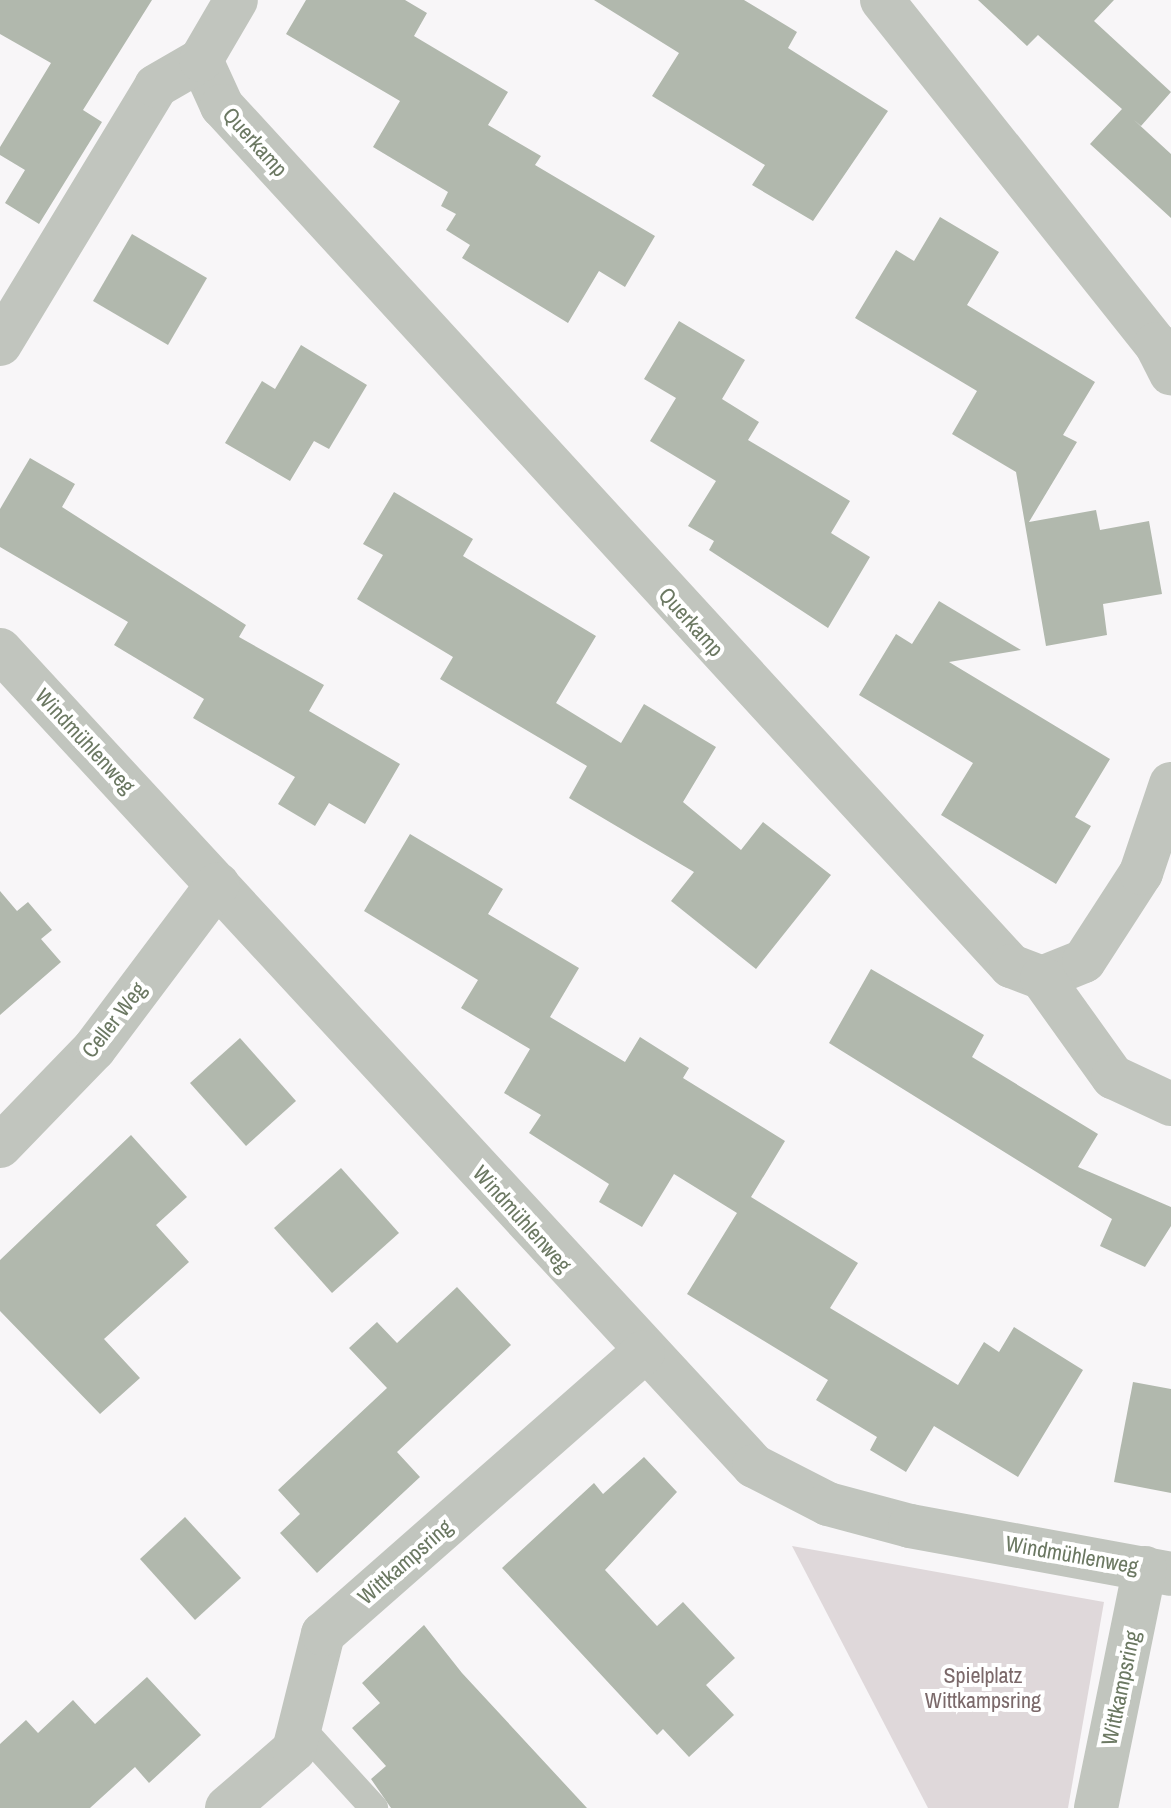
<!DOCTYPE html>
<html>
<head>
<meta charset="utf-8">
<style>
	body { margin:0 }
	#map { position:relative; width:1171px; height:1808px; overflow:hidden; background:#f8f6f8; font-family:"Archivo Narrow",sans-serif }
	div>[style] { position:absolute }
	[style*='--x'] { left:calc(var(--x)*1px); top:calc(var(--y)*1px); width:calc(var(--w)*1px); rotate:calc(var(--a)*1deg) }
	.green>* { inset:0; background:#dfd8da }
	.building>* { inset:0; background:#b1b8ad }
	.lane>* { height:28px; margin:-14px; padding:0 14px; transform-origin:14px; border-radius:14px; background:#c1c5be }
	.street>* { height:44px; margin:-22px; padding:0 22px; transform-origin:22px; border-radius:22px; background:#c1c5be }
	span { translate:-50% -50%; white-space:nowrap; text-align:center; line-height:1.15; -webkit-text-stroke:8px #fff; paint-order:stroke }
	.street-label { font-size:22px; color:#6b7862 }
	.park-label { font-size:22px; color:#7b696a }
</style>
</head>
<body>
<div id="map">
	<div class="green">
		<i style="clip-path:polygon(792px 1546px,1104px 1602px,1068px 1808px,928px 1808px)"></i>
	</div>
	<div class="building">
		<i style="clip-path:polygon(0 0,152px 0,83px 110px,102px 122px,39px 224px,5px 203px,25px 170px,0 155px,0 147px,51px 63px,0 34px)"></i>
		<i style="clip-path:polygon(306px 0,405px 0,427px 13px,414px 36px,508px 92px,488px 125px,541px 156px,535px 165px,655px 236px,625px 287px,599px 271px,568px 323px,462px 258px,470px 245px,446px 230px,456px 214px,441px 206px,448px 192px,373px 147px,400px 101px,286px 34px)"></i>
		<i style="clip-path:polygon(594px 0,744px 0,797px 32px,788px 48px,888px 111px,813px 221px,752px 185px,765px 165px,652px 96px,679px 53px)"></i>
		<i style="clip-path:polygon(978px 0,1114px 0,1094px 21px,1171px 92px,1141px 126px,1134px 120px,1171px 154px,1171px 218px,1090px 144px,1122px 109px,1038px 35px,1027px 46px)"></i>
		<i style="clip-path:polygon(940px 217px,999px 252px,967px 305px,1095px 382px,1063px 435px,1077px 442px,1029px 522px,1096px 510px,1100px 530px,1149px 521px,1162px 594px,1103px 604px,1107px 635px,1046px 646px,1016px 472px,952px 434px,977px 391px,855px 318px,896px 250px,914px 261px)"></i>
		<i style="clip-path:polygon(132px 234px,207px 278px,168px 345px,93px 301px)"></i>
		<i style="clip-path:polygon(679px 321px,745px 360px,722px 399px,759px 422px,748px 440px,850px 501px,831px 533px,870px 557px,828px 628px,709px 550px,714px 541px,688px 526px,716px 481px,650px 441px,676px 398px,644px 379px)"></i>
		<i style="clip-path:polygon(301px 345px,367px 385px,329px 449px,314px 441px,290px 481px,225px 443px,262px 381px,275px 389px)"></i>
		<i style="clip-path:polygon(30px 458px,75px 484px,62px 507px,246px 625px,239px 637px,324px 685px,309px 711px,400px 764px,365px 824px,329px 803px,315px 826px,278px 804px,295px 777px,193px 718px,204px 699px,114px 645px,128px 622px,0 547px,0 509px)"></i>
		<i style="clip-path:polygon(394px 492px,473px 539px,463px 556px,596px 636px,556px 703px,621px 743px,644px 704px,716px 747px,683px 802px,741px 850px,763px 822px,831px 875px,756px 969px,671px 901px,694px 872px,569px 798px,587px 766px,440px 679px,453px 657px,357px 599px,383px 555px,363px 544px)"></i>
		<i style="clip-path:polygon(939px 601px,1021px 650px,949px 662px,1110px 759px,1075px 817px,1091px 826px,1056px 884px,941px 815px,973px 763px,859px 695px,896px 634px,912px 644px)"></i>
		<i style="clip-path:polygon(410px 834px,503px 889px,488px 914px,579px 968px,550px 1017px,625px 1062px,640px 1037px,689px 1068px,683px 1078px,785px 1141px,751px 1197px,858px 1263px,830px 1308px,958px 1385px,984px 1342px,999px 1352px,1014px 1327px,1083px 1370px,1018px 1477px,934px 1426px,906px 1472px,870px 1450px,877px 1437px,816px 1400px,828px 1380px,687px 1294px,737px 1213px,674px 1174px,642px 1227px,599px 1202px,609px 1184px,529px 1133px,541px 1115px,504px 1093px,530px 1049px,461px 1008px,478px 980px,364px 911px)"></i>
		<i style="clip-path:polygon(0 891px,17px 911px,28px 902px,52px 930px,41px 939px,61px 962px,0 1015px)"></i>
		<i style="clip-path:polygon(871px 969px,984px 1035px,972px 1057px,1098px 1134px,1078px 1167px,1171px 1207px,1171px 1226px,1145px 1267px,1100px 1246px,1112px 1219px,829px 1043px)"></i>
		<i style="clip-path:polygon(240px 1038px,296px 1101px,246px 1146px,190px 1083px)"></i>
		<i style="clip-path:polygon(131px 1135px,187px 1197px,156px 1225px,189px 1262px,104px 1339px,140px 1378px,100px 1414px,0 1311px,0 1260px)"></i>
		<i style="clip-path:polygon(341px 1168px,399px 1233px,332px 1293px,274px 1228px)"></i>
		<i style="clip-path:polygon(457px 1287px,511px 1345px,397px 1452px,420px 1477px,317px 1573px,280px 1533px,300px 1514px,278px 1490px,387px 1388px,349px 1348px,377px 1322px,397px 1343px)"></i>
		<i style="clip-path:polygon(1133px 1382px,1171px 1389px,1171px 1493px,1114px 1482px)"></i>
		<i style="clip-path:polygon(644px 1457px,677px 1492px,605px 1570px,657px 1626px,683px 1602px,735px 1658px,706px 1685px,734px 1715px,689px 1757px,663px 1729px,657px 1735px,502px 1568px,594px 1483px,603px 1494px)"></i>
		<i style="clip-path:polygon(185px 1517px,241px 1578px,195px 1620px,140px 1559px)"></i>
		<i style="clip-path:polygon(424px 1625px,462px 1673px,587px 1808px,391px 1808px,371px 1779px,386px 1766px,352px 1728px,380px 1703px,362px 1683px)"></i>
		<i style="clip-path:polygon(147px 1677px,201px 1735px,149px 1783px,135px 1767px,90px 1808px,0 1808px,0 1744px,26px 1720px,38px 1733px,73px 1700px,95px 1724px)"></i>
	</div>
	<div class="lane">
		<i style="--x:300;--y:1727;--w:110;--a:47.6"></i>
	</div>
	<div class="street">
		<i style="--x:882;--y:0;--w:440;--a:51.5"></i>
		<i style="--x:1156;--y:344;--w:33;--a:63"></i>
		<i style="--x:201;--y:60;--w:51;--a:65.5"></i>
		<i style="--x:222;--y:106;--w:1167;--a:47.47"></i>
		<i style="--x:1011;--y:966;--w:33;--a:21"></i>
		<i style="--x:1042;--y:978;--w:45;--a:-22"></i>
		<i style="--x:1084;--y:961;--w:105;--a:-57.1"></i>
		<i style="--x:1141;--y:873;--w:94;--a:-71.4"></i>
		<i style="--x:0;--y:344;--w:301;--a:-58.8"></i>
		<i style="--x:156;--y:86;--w:52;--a:-30"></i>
		<i style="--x:201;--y:60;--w:69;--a:-59.7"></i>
		<i style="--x:0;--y:650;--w:1111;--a:47.26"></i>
		<i style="--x:754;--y:1466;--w:83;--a:27.2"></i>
		<i style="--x:828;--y:1504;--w:85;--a:15"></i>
		<i style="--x:910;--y:1526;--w:265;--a:10.4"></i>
		<i style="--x:1042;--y:978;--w:122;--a:54.4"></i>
		<i style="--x:1113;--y:1077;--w:64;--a:25"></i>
		<i style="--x:0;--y:1146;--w:135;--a:-45.9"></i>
		<i style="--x:94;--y:1049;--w:206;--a:-53.1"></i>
		<i style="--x:227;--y:1808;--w:89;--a:-40.9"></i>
		<i style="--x:294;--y:1750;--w:120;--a:-76"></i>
		<i style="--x:323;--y:1634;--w:426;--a:-41.3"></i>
		<i style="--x:1096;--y:1808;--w:245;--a:-78.5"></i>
	</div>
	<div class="street-label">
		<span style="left:255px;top:142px;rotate:48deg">Querkamp</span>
		<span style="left:691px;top:622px;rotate:48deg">Querkamp</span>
		<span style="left:85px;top:741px;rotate:47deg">Windmühlenweg</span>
		<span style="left:114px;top:1020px;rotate:-52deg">Celler Weg</span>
		<span style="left:522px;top:1219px;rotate:48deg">Windmühlenweg</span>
		<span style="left:1072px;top:1555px;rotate:10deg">Windmühlenweg</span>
		<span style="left:405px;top:1562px;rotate:-41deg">Wittkampsring</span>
		<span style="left:1121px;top:1688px;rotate:-78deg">Wittkampsring</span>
	</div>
	<div class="park-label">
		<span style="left:983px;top:1688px">Spielplatz<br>Wittkampsring</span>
	</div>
</div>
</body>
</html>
